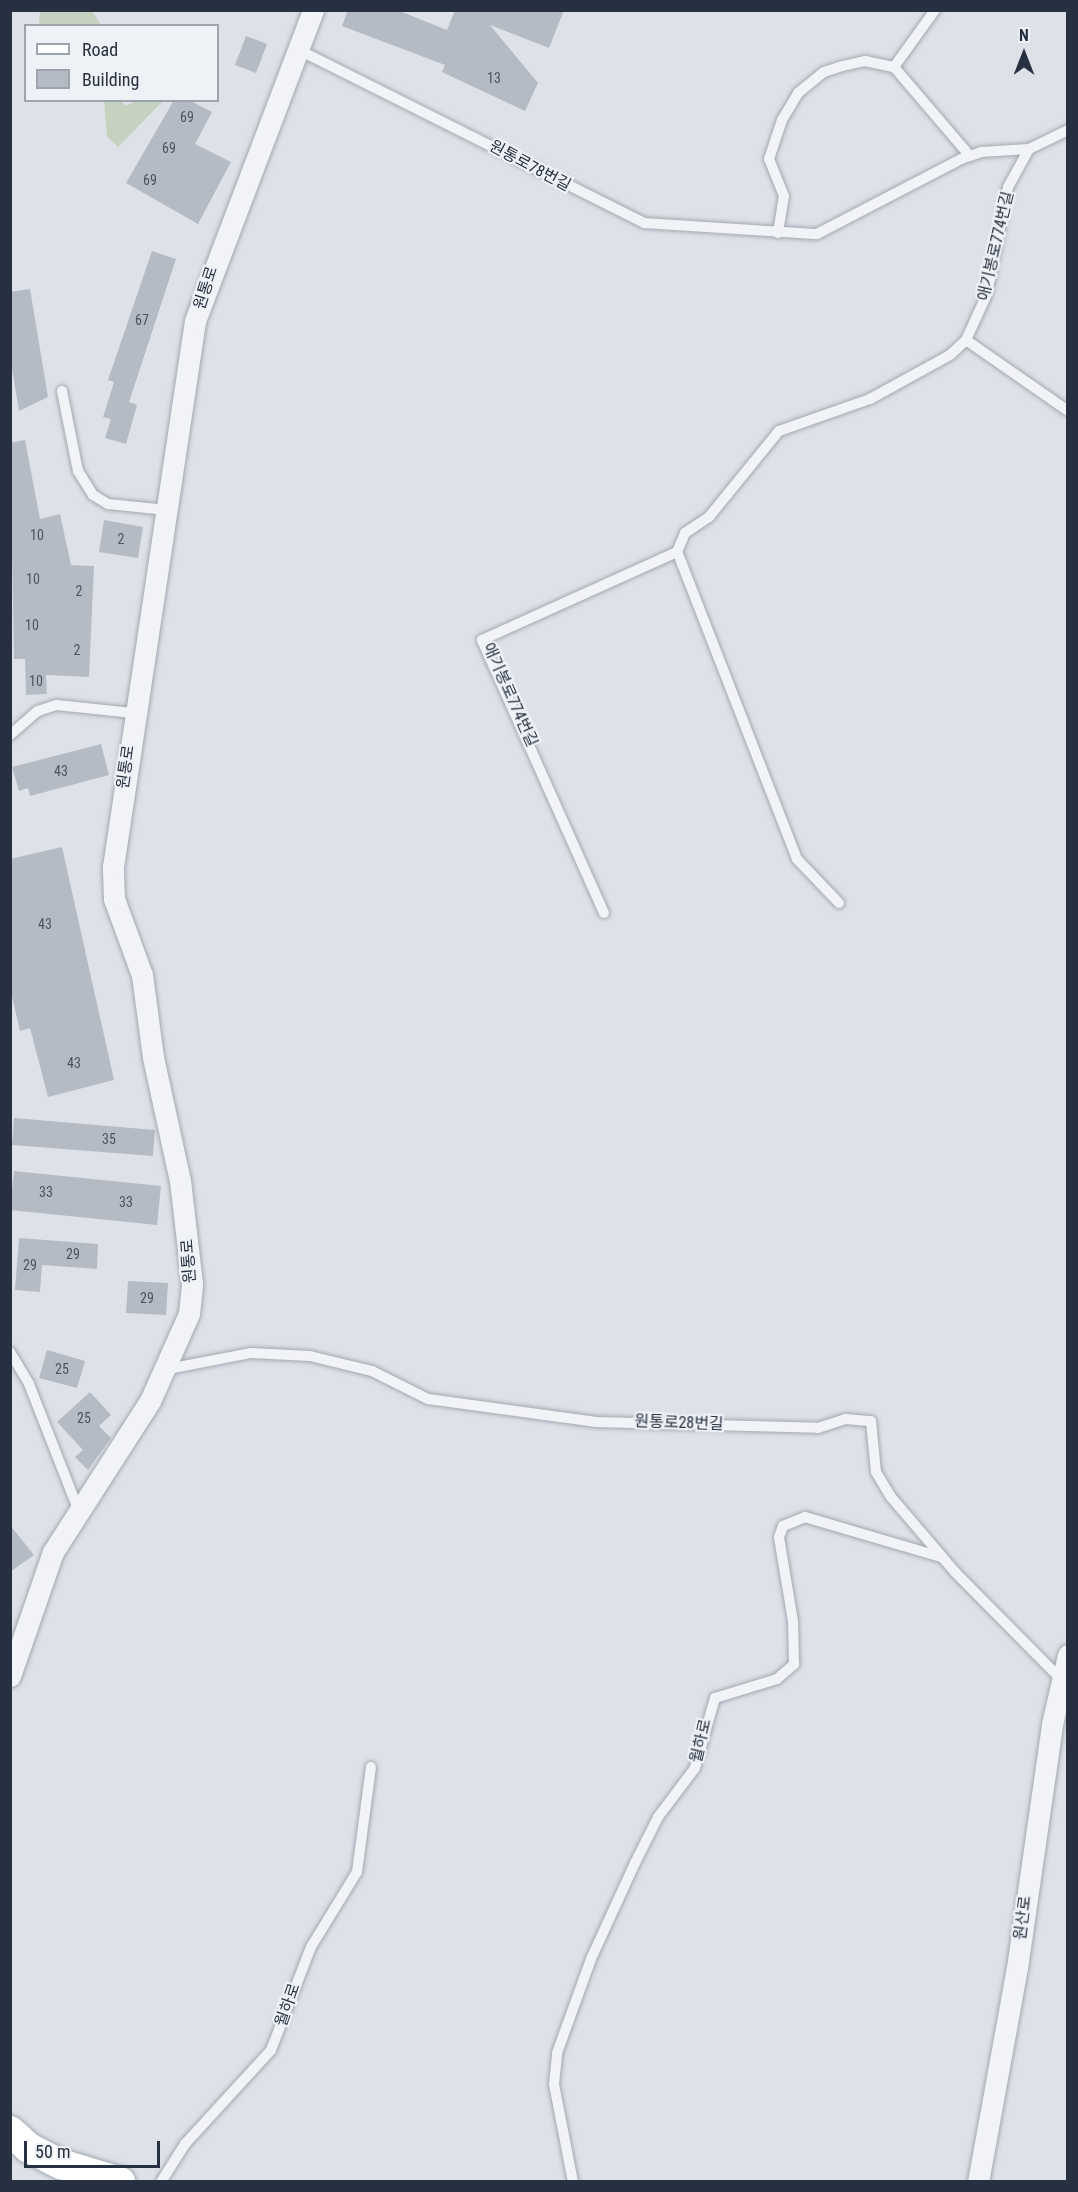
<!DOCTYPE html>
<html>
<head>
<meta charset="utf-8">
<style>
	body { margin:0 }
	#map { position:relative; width:1078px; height:2192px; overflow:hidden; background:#dee2e8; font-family:"Roboto Condensed","Noto Sans KR",sans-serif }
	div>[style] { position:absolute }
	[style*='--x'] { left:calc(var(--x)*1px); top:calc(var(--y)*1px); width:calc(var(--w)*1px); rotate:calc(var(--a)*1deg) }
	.green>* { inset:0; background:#c4d2bf }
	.building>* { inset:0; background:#b5bbc5 }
	.roads { filter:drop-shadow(0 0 2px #a3a9b2) drop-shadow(0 0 2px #a3a9b2) }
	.lane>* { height:10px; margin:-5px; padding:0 5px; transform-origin:5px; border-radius:5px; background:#f1f3f6 }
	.street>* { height:21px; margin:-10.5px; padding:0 10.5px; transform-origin:10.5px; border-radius:10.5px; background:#f1f3f6 }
	.secondary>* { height:30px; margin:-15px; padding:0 15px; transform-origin:15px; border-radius:15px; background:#fff }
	span { translate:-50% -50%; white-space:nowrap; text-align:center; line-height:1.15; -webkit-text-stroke:4.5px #eef1f6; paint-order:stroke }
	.number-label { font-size:14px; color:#4a5361 }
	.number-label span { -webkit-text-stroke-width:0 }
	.street-label { font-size:16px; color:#273040 }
	.frame { position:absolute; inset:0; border:12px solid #273040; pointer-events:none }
	.legend { position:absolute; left:24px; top:24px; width:195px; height:78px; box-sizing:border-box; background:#eef1f6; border:2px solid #9ea4ad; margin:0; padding:8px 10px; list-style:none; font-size:18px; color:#273040 }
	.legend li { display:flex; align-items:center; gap:12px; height:30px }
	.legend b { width:30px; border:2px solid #9ea4ad }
	.north { position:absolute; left:994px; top:24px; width:60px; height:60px; -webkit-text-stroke:4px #eef1f6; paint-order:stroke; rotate:0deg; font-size:16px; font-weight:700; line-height:24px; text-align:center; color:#273040 }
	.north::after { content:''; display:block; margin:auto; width:21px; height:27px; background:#273040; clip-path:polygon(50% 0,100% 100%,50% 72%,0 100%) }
	.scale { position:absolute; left:24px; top:2141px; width:136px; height:27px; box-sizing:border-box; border:3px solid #273040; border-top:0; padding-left:8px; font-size:18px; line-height:21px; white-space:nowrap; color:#273040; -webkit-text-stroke:4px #eef1f6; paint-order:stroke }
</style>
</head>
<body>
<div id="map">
	<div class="green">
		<i style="clip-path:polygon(40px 10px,92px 11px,101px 25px,39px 25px)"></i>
		<i style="clip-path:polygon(104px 101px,121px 101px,126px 106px,136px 101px,163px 101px,118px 147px,107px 137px)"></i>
	</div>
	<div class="building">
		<i style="clip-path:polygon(348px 10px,397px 10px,447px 30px,455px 10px,564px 10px,549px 48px,490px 25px,538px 83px,525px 111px,442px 72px,445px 65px,342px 26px)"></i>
		<i style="clip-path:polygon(246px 36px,267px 44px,256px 73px,235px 65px)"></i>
		<i style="clip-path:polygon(174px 100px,189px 100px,212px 112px,195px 144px,231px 162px,198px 224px,126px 183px)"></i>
		<i style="clip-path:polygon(152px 251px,176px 259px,129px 402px,137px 405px,126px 444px,105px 438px,111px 419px,103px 417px,114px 382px,108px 380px)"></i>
		<i style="clip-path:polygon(30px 289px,48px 397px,19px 411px,10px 356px,10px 292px)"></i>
		<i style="clip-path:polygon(25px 440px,40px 519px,60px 514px,71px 565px,94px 566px,89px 677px,46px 675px,47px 694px,26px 695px,25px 659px,14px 659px,10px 443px)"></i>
		<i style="clip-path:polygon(104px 520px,143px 527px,138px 558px,99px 552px)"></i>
		<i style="clip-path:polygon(101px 744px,109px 775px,30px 796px,28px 788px,19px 791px,12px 767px)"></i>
		<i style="clip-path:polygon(62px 847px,114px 1080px,48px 1097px,30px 1028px,20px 1031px,10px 988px,10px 859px)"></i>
		<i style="clip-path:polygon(14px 1118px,155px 1130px,153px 1156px,12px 1145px)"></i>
		<i style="clip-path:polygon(14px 1171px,161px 1186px,157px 1225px,10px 1210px)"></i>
		<i style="clip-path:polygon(19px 1238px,98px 1244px,97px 1269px,42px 1265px,40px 1292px,15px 1290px)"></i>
		<i style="clip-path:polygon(128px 1281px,168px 1283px,166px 1315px,126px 1313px)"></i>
		<i style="clip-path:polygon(47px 1350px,85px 1361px,77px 1388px,39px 1378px)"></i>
		<i style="clip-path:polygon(90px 1392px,111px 1415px,99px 1426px,111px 1438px,88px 1470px,75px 1457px,83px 1450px,57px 1422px)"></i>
		<i style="clip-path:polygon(10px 1525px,34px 1555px,10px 1572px)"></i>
	</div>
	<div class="roads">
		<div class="lane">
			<i style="--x:297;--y:49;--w:389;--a:26.6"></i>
			<i style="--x:645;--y:223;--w:172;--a:3.7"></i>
			<i style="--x:817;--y:234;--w:162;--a:-27.5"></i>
			<i style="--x:961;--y:159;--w:21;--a:-19"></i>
			<i style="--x:981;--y:152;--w:48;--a:-3.6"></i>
			<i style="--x:894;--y:67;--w:117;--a:49.5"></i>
			<i style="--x:778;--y:233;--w:37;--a:-81"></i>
			<i style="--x:784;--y:196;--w:40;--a:-112"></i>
			<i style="--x:769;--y:159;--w:41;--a:-71.6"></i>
			<i style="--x:782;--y:120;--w:31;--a:-59"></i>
			<i style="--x:798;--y:93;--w:33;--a:-39"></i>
			<i style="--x:824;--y:72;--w:20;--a:-18"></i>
			<i style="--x:843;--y:66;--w:23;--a:-13"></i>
			<i style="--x:865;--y:61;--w:30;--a:12"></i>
			<i style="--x:894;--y:67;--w:70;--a:-54.3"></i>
			<i style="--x:966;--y:340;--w:124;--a:34.8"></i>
			<i style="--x:62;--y:391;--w:82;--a:78.7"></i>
			<i style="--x:78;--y:471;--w:28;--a:58"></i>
			<i style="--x:93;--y:495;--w:17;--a:31"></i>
			<i style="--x:108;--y:504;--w:59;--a:5.8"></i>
			<i style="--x:10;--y:735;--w:37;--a:-41"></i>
			<i style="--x:38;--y:711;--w:20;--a:-18"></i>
			<i style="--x:57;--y:705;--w:76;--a:6"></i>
			<i style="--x:839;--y:903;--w:61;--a:-133.7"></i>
			<i style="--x:797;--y:859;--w:330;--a:-111.3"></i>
			<i style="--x:677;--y:552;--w:21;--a:-67"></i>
			<i style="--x:685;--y:533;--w:29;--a:-34"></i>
			<i style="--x:709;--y:517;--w:111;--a:-50.9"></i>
			<i style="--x:779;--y:431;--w:96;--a:-19.4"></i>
			<i style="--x:870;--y:399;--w:91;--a:-28.8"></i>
			<i style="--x:950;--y:355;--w:22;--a:-43"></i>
			<i style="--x:966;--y:340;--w:51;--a:-65.5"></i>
			<i style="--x:987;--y:294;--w:109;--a:-78.9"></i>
			<i style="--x:1008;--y:187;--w:43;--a:-61.1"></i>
			<i style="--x:1029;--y:149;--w:43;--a:-26"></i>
			<i style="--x:604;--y:913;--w:299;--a:-114.1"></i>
			<i style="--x:482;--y:640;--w:214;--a:-24.3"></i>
			<i style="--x:10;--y:1352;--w:37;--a:59"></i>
			<i style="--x:29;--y:1384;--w:134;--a:68.6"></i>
			<i style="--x:168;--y:1369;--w:85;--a:-10.9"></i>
			<i style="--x:251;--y:1353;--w:59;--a:2.9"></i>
			<i style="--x:310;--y:1356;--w:64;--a:13.6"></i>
			<i style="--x:372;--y:1371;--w:63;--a:26.6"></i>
			<i style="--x:428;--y:1399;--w:170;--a:7.8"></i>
			<i style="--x:596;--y:1422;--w:222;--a:1.5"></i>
			<i style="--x:818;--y:1428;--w:29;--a:-18"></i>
			<i style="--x:846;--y:1419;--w:25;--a:5"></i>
			<i style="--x:871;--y:1421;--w:51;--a:84.4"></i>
			<i style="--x:876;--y:1472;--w:29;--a:59"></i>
			<i style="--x:891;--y:1497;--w:99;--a:49.5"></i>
			<i style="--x:955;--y:1572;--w:149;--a:45.3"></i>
			<i style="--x:161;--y:2182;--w:45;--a:-57.7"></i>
			<i style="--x:185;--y:2144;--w:127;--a:-47.5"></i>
			<i style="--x:271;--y:2050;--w:110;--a:-68.8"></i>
			<i style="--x:311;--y:1947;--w:88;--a:-58.5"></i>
			<i style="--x:357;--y:1872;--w:106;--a:-82.4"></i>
			<i style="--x:573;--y:2182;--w:100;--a:-101"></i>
			<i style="--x:554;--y:2084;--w:31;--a:-84"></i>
			<i style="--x:557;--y:2053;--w:100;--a:-70.1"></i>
			<i style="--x:591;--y:1959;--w:106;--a:-65.4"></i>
			<i style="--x:635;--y:1863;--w:51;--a:-63.4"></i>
			<i style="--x:658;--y:1817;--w:61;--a:-52.9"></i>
			<i style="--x:695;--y:1768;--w:73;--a:-74.1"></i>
			<i style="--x:715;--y:1698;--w:65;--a:-17"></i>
			<i style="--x:777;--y:1679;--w:23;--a:-41"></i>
			<i style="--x:794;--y:1664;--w:43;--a:-91.3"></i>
			<i style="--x:793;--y:1621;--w:85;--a:-99.5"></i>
			<i style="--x:779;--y:1537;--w:12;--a:-70"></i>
			<i style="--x:783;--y:1526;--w:24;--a:-22"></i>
			<i style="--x:805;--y:1517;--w:142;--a:16.4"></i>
		</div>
		<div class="street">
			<i style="--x:10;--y:1676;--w:131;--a:-70.9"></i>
			<i style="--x:53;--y:1552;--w:179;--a:-57.3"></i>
			<i style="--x:150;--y:1401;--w:95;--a:-65.9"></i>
			<i style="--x:189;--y:1314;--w:30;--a:-84"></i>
			<i style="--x:192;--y:1284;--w:104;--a:-96.6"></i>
			<i style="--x:180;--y:1181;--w:127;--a:-102.3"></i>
			<i style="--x:153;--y:1057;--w:83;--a:-97.6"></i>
			<i style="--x:142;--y:975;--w:81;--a:-110.2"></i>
			<i style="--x:114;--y:899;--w:32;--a:-92"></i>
			<i style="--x:113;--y:867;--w:552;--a:-81.46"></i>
			<i style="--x:195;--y:321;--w:333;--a:-69.2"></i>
			<i style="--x:978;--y:2182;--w:218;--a:-79.7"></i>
			<i style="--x:1017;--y:1968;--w:246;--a:-81.8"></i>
			<i style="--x:1052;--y:1724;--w:71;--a:-76.9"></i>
		</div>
		<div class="secondary">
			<i style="--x:10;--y:2131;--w:25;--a:42"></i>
			<i style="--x:29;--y:2148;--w:36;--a:27"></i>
			<i style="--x:61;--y:2164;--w:62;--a:17"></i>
		</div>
	</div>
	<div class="number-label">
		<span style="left:494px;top:78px">13</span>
		<span style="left:187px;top:117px">69</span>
		<span style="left:169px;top:148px">69</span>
		<span style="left:150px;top:180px">69</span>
		<span style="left:142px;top:320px">67</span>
		<span style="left:37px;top:535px">10</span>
		<span style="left:121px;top:539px">2</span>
		<span style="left:33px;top:579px">10</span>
		<span style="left:79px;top:591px">2</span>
		<span style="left:32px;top:625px">10</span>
		<span style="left:77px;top:650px">2</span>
		<span style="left:36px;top:681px">10</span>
		<span style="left:61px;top:771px">43</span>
		<span style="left:45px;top:924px">43</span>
		<span style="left:74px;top:1063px">43</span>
		<span style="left:109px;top:1139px">35</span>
		<span style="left:46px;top:1192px">33</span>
		<span style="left:126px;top:1202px">33</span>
		<span style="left:73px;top:1254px">29</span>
		<span style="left:30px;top:1265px">29</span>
		<span style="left:147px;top:1298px">29</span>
		<span style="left:62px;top:1369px">25</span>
		<span style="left:84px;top:1418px">25</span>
	</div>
	<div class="street-label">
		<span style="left:530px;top:166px;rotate:28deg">원통로78번길</span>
		<span style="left:996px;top:246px;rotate:-77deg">애기봉로774번길</span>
		<span style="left:206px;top:288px;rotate:-72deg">원통로</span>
		<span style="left:510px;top:695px;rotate:66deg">애기봉로774번길</span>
		<span style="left:126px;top:767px;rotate:-82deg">원통로</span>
		<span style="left:189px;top:1261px;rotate:-94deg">원통로</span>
		<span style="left:679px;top:1423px;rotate:2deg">원통로28번길</span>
		<span style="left:701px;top:1741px;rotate:-77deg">월하로</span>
		<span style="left:1023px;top:1918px;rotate:-83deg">원산로</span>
		<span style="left:288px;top:2005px;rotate:-71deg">월하로</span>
	</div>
	<div class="frame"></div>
	<ul class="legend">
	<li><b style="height:8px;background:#fff"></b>Road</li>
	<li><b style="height:16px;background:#b5bbc5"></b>Building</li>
	</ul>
	<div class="north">N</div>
	<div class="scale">50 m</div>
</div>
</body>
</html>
